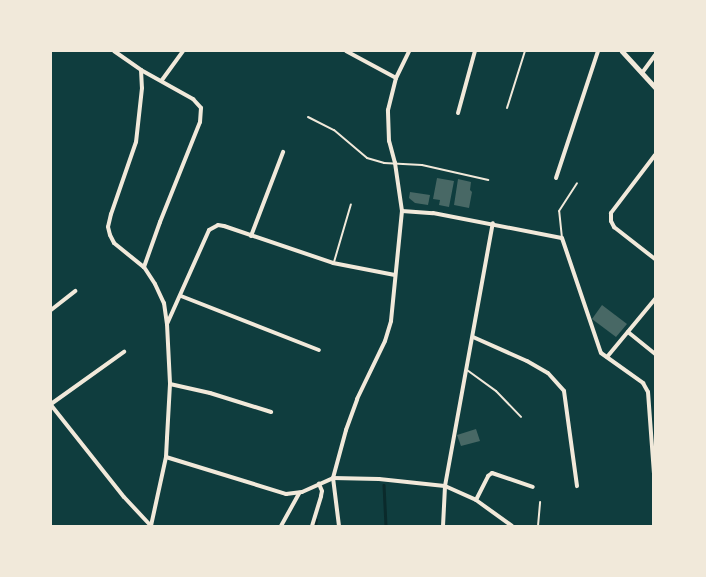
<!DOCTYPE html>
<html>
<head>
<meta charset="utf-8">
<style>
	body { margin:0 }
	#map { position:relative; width:706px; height:577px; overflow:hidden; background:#0f3d3e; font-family:Ubuntu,sans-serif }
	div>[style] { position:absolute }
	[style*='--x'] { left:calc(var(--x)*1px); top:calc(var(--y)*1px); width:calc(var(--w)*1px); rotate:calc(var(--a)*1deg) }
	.stream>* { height:2.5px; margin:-1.25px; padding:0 1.25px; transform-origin:1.25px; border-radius:1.25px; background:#0a2a2b }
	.building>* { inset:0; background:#486865 }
	.service>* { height:2px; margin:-1px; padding:0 1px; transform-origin:1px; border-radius:1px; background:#f1e9da }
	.minor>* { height:4px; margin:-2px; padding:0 2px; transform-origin:2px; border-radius:2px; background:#f1e9da }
	.tertiary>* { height:4.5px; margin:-2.25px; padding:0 2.25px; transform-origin:2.25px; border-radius:2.25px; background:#f1e9da }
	span { translate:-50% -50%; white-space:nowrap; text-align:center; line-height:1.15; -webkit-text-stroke:4px #f1e9da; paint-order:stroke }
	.frame { position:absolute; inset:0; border:52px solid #f1e9da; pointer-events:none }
</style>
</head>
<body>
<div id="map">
	<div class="stream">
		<i style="--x:384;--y:485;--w:41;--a:87.2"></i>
		<i style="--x:315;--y:526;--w:6;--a:-81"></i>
	</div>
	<div class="building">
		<i style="clip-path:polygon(437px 178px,454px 181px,449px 207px,439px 205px,440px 200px,433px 199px)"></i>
		<i style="clip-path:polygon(458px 179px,471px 182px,470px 190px,472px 192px,469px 208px,454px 205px)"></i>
		<i style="clip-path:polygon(410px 192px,430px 195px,428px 205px,415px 203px,409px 198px)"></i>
		<i style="clip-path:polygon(602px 305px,627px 324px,616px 337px,592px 319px)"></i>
		<i style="clip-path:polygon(476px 429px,480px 441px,461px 446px,457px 435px)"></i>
	</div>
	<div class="service">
		<i style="--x:507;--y:108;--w:60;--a:-72.5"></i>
		<i style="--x:308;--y:117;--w:29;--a:27"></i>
		<i style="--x:334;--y:130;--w:43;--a:40.3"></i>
		<i style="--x:367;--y:158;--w:18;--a:16"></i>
		<i style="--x:384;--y:163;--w:38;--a:3"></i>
		<i style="--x:422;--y:165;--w:68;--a:12.8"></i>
		<i style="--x:562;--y:238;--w:27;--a:-96"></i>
		<i style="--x:559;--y:211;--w:33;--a:-57"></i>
		<i style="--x:334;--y:262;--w:60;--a:-73.7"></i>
		<i style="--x:467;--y:370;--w:36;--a:36"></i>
		<i style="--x:496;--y:391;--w:36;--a:46"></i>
		<i style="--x:538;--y:526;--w:24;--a:-85"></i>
	</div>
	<div class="minor">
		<i style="--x:114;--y:51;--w:33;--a:35"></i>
		<i style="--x:141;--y:70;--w:60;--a:29.1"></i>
		<i style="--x:193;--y:99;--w:12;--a:48"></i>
		<i style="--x:201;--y:108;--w:14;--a:94"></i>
		<i style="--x:200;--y:122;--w:108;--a:111.8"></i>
		<i style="--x:160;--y:222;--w:48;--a:109.6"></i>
		<i style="--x:346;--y:51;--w:57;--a:28.4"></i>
		<i style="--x:141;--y:70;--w:18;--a:87"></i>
		<i style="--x:142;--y:88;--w:54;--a:96.3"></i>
		<i style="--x:136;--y:142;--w:76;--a:109.1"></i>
		<i style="--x:111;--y:214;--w:13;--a:103"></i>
		<i style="--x:108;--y:227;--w:8;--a:76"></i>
		<i style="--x:110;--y:235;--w:9;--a:63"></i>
		<i style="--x:114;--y:243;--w:38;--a:39"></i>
		<i style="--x:144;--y:267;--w:20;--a:57"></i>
		<i style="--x:155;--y:284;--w:21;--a:65"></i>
		<i style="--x:164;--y:303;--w:21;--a:82"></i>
		<i style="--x:167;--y:324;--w:60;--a:87.1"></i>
		<i style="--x:170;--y:384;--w:54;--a:93.2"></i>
		<i style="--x:167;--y:438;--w:19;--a:93"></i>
		<i style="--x:166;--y:457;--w:71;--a:102.3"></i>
		<i style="--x:642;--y:73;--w:22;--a:-54"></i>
		<i style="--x:162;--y:80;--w:36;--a:-54"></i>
		<i style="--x:458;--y:113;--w:64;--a:-74.7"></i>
		<i style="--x:655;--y:155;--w:73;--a:127.2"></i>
		<i style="--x:611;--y:213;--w:8;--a:90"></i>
		<i style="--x:611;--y:221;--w:7;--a:63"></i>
		<i style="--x:614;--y:227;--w:52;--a:38"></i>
		<i style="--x:556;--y:178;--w:134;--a:-71.7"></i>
		<i style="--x:402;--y:211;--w:31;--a:4"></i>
		<i style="--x:433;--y:213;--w:131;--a:11"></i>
		<i style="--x:562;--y:238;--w:121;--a:71.3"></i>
		<i style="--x:601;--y:353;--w:52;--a:35.5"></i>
		<i style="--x:643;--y:383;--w:10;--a:61"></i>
		<i style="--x:648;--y:392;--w:82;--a:85.8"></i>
		<i style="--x:654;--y:474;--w:52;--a:90"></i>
		<i style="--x:251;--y:236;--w:90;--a:-69.1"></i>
		<i style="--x:181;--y:296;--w:148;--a:21.4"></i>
		<i style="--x:51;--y:310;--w:31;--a:-38"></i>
		<i style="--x:167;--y:324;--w:103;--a:-65.9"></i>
		<i style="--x:209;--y:230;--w:10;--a:-29"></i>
		<i style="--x:218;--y:225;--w:6;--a:9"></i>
		<i style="--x:224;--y:226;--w:115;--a:18.7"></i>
		<i style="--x:333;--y:263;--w:63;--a:11"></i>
		<i style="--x:628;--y:332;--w:35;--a:39"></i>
		<i style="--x:473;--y:337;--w:59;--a:24"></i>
		<i style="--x:527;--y:361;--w:24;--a:30"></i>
		<i style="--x:548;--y:373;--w:24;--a:48"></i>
		<i style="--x:564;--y:391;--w:96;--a:82.2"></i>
		<i style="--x:607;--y:357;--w:75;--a:-50.4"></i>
		<i style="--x:170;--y:384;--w:41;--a:12.7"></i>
		<i style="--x:210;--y:393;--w:64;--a:17.3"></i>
		<i style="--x:51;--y:404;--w:90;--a:-35.5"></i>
		<i style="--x:51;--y:405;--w:117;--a:51.6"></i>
		<i style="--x:124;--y:497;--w:40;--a:47"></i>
		<i style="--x:166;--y:457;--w:126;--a:17.1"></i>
		<i style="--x:286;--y:494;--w:16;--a:-7"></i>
		<i style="--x:302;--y:492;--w:34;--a:-24"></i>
		<i style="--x:333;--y:478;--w:46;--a:1.2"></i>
		<i style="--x:379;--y:479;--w:66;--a:6.1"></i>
		<i style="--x:445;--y:486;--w:34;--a:24"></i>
		<i style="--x:476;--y:500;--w:44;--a:35.8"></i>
		<i style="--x:476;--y:500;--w:27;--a:-63"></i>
		<i style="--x:488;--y:476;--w:5;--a:-37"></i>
		<i style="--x:492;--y:473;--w:43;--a:18.9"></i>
		<i style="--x:281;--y:526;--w:38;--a:-61"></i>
		<i style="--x:312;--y:526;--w:31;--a:-73"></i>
		<i style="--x:321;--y:496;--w:5;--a:-79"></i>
		<i style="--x:322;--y:491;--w:8;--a:-113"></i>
		<i style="--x:339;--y:526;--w:48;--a:-97.1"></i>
		<i style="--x:333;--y:478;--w:50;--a:-74.8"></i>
		<i style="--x:346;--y:430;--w:33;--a:-70"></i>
		<i style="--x:357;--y:399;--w:64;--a:-64.2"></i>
		<i style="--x:385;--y:341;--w:21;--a:-73"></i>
		<i style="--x:391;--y:321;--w:111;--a:-84.3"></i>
		<i style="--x:402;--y:211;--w:49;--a:-98.3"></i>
		<i style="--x:395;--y:163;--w:23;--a:-105"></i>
		<i style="--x:389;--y:141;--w:31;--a:-92"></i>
		<i style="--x:388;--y:110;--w:33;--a:-76"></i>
		<i style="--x:396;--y:78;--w:30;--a:-64"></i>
		<i style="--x:443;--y:526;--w:40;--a:-87.1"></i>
		<i style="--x:445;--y:486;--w:267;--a:-79.7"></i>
	</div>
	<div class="tertiary">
		<i style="--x:622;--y:51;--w:49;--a:47.5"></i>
	</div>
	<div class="frame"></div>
</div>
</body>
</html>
